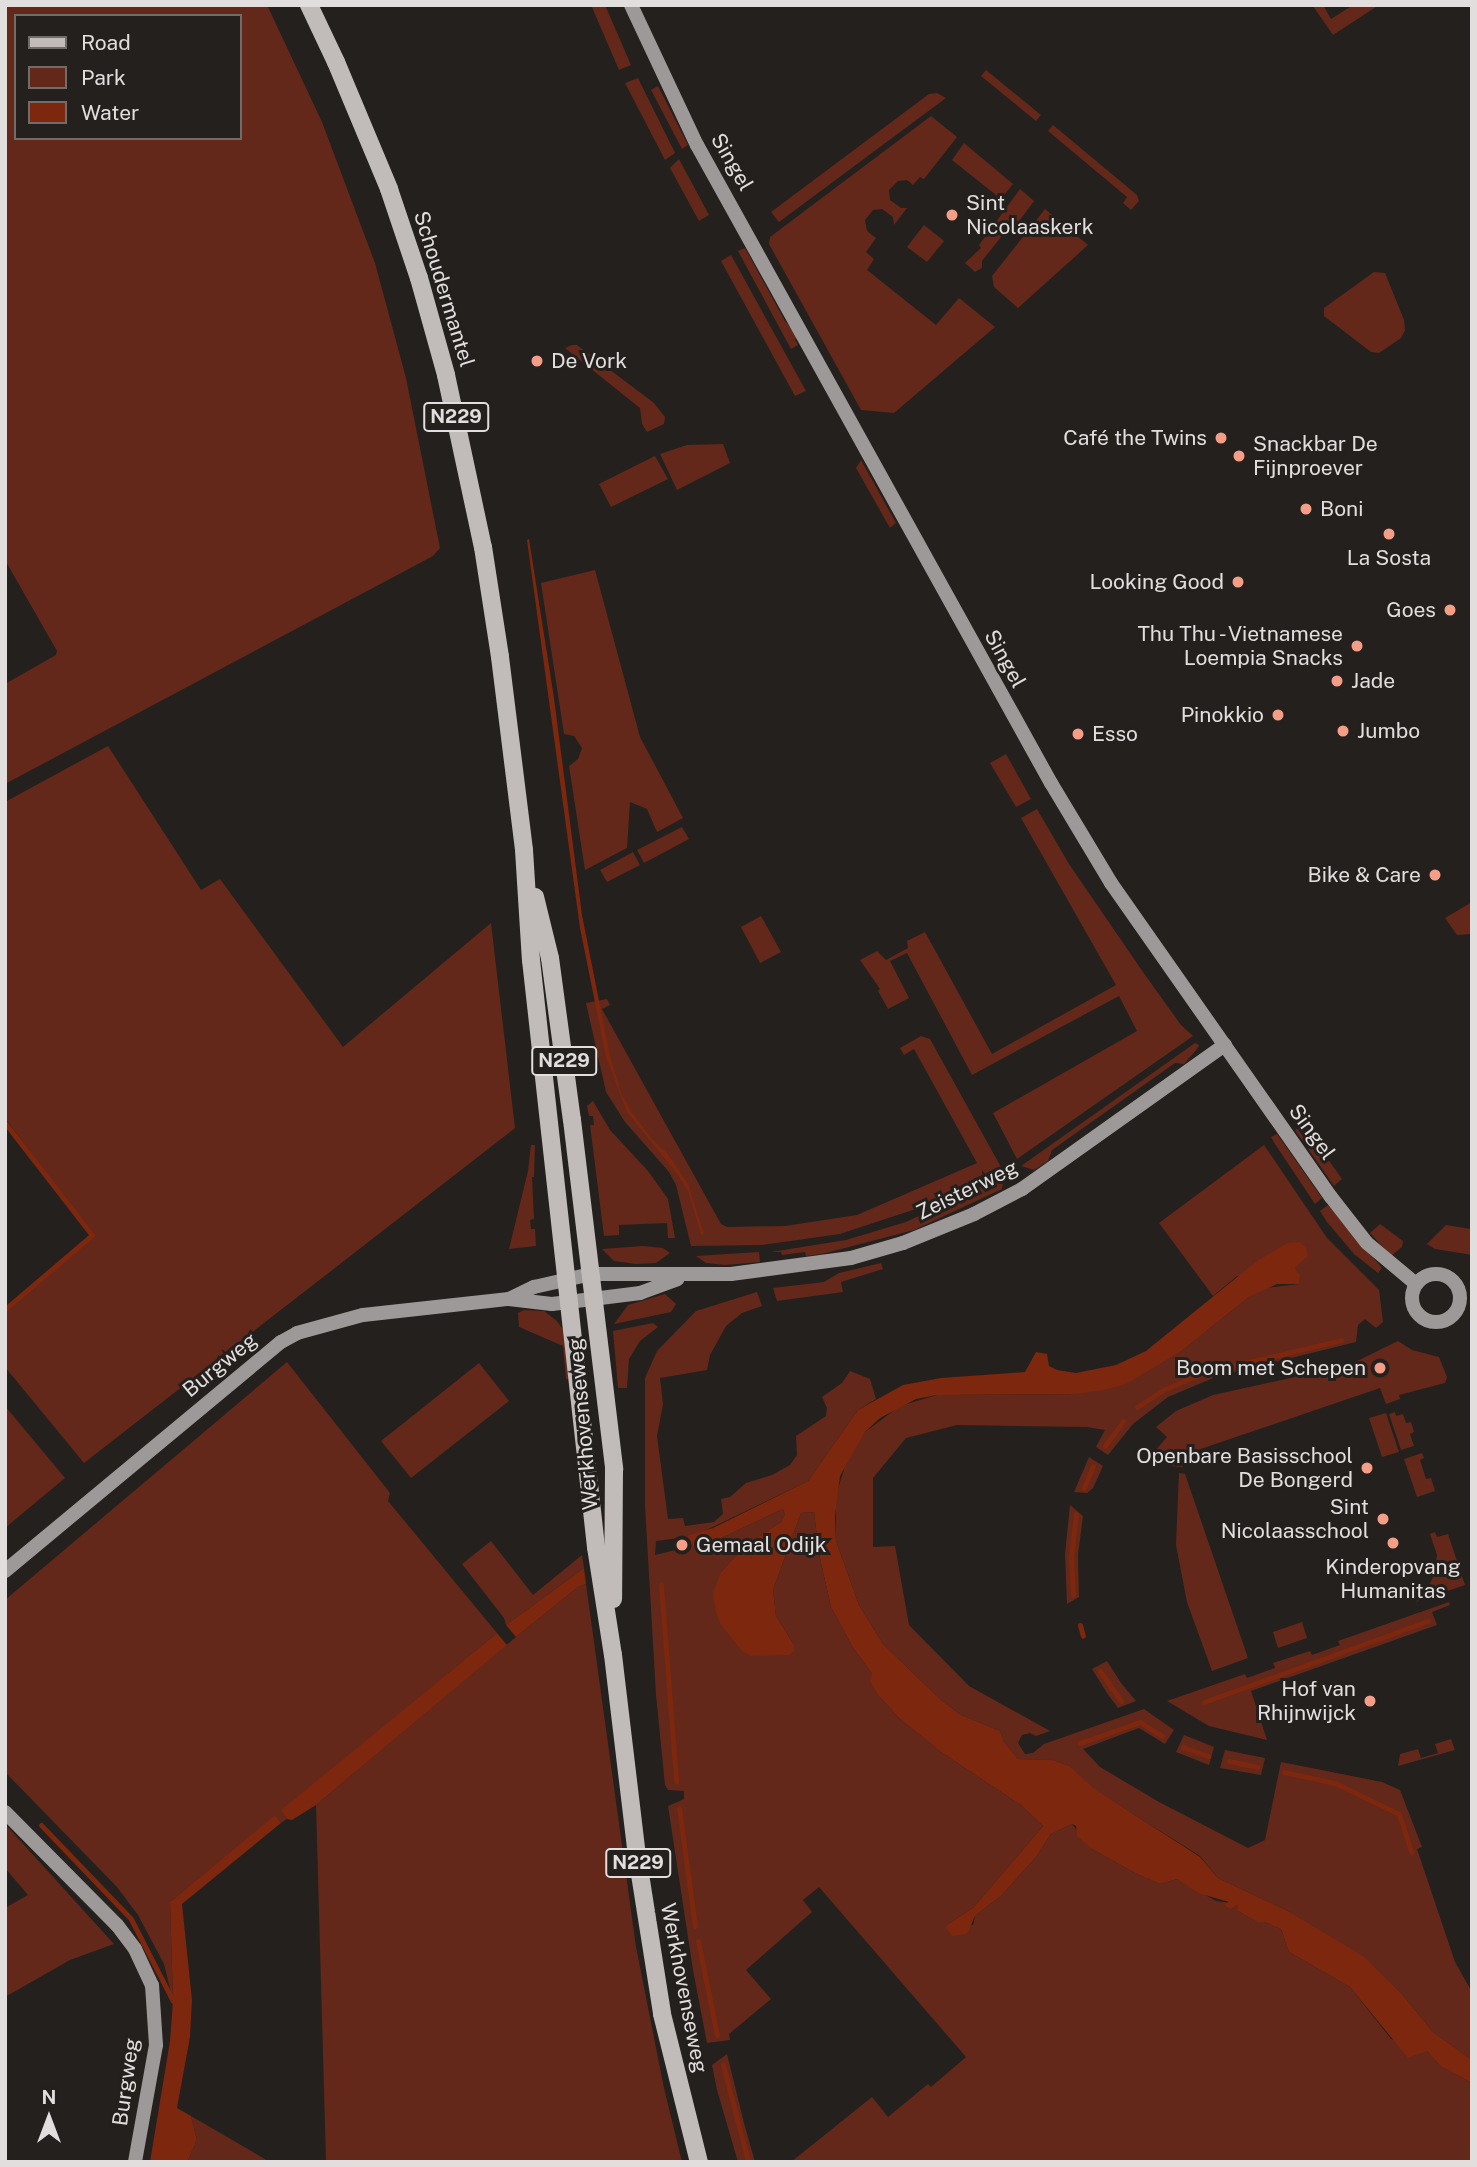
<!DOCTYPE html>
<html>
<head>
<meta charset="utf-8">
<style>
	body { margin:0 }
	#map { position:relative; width:1477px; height:2167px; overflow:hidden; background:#24201e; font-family:"Public Sans",sans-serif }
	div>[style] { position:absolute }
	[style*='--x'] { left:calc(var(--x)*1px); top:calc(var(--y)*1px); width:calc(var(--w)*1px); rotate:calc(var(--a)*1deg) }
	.green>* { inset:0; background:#632819 }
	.water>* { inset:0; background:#7c270e }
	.stream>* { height:5px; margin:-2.5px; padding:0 2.5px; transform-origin:2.5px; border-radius:2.5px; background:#7c270e }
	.secondary>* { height:14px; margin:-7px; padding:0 7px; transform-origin:7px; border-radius:7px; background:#9d9998 }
	.secondary>.ring { margin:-7px; padding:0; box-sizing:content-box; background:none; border:14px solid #9d9998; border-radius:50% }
	.primary>* { height:18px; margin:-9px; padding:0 9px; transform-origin:9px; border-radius:9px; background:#c1bcba }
	.dots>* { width:19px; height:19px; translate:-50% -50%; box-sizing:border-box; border:4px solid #24201e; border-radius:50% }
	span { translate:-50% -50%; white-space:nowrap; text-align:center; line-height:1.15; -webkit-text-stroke:6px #24201e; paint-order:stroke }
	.shield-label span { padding:2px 5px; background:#24201e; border:2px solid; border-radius:5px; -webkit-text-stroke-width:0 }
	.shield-label { font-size:19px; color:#e1dedd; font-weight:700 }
	.street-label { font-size:21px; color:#e1dedd }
	.poi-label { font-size:21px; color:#e1dedd }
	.left { translate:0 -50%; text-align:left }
	.right { translate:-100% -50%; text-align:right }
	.frame { position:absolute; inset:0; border:7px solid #e1dedd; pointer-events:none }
	.legend { position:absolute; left:14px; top:14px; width:228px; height:126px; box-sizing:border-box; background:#24201e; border:2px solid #706c6a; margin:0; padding:9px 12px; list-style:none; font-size:21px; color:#e1dedd }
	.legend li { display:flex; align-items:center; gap:14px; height:35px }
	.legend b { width:35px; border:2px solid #706c6a }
	.north { position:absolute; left:14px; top:2083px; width:70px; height:70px; -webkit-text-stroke:5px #24201e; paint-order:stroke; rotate:0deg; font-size:19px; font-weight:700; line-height:28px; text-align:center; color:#e1dedd }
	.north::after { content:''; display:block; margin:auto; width:24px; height:32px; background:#e1dedd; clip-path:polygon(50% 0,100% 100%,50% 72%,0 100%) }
</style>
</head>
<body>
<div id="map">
	<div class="green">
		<i style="clip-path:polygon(evenodd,5px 5px,267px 5px,322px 122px,375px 263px,406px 378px,440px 548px,433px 556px,5px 784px,5px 684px,56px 655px,57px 651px,5px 560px,5px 5px,16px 16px,240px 16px,240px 138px,16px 138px,16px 16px)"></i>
		<i style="clip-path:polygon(591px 5px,605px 5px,631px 65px,619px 70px)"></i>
		<i style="clip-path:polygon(1323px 5px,1331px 19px,1353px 5px,1379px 5px,1333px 35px,1313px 6px)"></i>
		<i style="clip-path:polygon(986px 70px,1041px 115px,1036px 121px,981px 76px)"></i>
		<i style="clip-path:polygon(638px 78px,675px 153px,665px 160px,625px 83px)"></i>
		<i style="clip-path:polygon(658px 86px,688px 145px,682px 149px,651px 90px)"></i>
		<i style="clip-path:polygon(937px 93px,946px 98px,779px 222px,771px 212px,929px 94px)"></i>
		<i style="clip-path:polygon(931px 116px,957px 137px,924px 179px,920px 177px,913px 185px,907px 180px,898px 181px,889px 190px,890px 200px,901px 208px,907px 208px,894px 225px,893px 217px,882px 209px,873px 210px,865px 220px,867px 231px,876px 238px,866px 252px,874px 259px,867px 270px,936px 325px,959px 298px,995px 327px,894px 413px,861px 410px,769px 244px,770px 237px)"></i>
		<i style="clip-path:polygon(1053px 125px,1137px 195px,1139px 201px,1131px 210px,1123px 203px,1127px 197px,1048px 131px)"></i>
		<i style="clip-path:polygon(964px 143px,1013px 184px,1001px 199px,952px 160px)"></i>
		<i style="clip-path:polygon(679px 159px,709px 215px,699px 221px,670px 168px)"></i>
		<i style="clip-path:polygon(1020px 189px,1034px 201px,1011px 232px,1005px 232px,982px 261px,982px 268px,975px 272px,965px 263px,981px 248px,979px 245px)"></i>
		<i style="clip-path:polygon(1045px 209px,1088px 245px,1018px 308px,994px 287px,992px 276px)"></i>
		<i style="clip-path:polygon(924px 225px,944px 241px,927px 262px,907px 247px)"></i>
		<i style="clip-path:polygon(745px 248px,785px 321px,798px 336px,795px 339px,798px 345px,791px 349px,738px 251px)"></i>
		<i style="clip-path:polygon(731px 255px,806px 391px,795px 396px,721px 261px)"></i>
		<i style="clip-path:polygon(1374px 272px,1385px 273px,1404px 320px,1405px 330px,1401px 338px,1379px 353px,1371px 352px,1324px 316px,1324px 308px)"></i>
		<i style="clip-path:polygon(572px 345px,577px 345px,654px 403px,665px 417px,664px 424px,647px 432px,642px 424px,640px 408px,565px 348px)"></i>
		<i style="clip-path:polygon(723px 444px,730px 463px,677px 490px,660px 454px,687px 445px)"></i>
		<i style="clip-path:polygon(655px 456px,668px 479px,611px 507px,599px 484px)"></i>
		<i style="clip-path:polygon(861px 460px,896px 523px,890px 528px,856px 468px)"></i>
		<i style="clip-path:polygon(595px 570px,640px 737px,683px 818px,657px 832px,647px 809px,630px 802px,627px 848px,585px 870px,569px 766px,578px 759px,582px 748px,574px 736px,564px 734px,541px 583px)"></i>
		<i style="clip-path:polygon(108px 746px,201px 890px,220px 879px,343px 1047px,491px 923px,515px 1128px,84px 1463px,5px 1367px,5px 1309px,93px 1237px,5px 1118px,5px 802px)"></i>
		<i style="clip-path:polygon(1006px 754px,1031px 799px,1016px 807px,990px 763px)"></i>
		<i style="clip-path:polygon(1037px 809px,1069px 864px,1143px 972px,1181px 1025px,1193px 1036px,1017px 1159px,993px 1113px,1137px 1031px,1119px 996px,972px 1075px,907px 953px,890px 961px,909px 998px,888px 1009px,878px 991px,880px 989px,860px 960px,877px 951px,886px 960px,908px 948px,907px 941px,925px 932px,992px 1054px,1116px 985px,1021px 818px)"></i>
		<i style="clip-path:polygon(682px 827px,689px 839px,644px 863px,637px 850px)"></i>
		<i style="clip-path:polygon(633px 852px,640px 865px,607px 882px,600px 870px)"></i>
		<i style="clip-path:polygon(1472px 902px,1472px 934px,1457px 935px,1445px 918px)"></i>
		<i style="clip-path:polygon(761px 916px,781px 952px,760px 963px,741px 927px)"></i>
		<i style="clip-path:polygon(607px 999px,610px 1005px,602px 1009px,721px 1224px,727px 1227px,785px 1226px,857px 1215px,977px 1163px,914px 1049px,904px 1055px,900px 1048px,921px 1036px,930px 1039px,1002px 1169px,931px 1204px,840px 1234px,762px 1245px,691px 1246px,676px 1185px,669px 1172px,625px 1122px,606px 1092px,586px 1003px)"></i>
		<i style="clip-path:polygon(1195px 1043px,1199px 1045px,1197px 1049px,1184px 1064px,1175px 1063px,1052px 1150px,1048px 1161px,1034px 1170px,1021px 1166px)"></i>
		<i style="clip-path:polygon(593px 1101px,610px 1130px,648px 1171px,668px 1199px,675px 1238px,668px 1238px,667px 1223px,619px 1225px,619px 1235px,604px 1236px,590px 1125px,594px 1125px,593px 1116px,589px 1116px,587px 1106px)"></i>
		<i style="clip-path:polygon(1298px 1128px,1320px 1148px,1342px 1179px,1334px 1186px,1295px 1130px)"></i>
		<i style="clip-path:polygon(1277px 1134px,1322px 1198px,1315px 1204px,1275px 1144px,1271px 1137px)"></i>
		<i style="clip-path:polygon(531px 1145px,535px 1145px,534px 1177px,532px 1177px,534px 1219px,530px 1220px,531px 1229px,535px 1229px,536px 1246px,509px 1249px,528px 1171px)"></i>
		<i style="clip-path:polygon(1264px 1145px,1327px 1238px,1379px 1290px,1383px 1322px,1376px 1328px,1365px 1319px,1358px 1325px,1356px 1342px,1218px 1376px,1168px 1397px,1133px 1424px,1108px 1455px,1096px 1447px,1105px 1430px,1087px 1427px,957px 1425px,906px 1438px,873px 1478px,873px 1547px,895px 1546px,909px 1625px,969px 1686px,1050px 1731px,1036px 1736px,1030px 1733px,1022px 1735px,1018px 1743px,1025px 1754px,1033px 1753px,1044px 1744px,1144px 1709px,1174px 1730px,1165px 1744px,1139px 1728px,1083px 1749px,1100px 1767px,1159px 1802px,1248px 1848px,1265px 1840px,1281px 1762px,1382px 1782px,1400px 1790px,1422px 1847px,1417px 1849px,1455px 1962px,1472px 1992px,1472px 2060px,1433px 2032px,1401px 1993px,1362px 1956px,1290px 1912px,1218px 1878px,1200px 1856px,1092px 1788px,1070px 1766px,1053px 1760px,1018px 1759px,1004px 1742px,1000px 1731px,961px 1715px,940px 1699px,883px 1644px,859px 1605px,836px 1541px,836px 1495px,847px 1460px,865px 1432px,900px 1406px,937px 1395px,1074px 1394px,1183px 1350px,1249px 1297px,1265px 1288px,1299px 1284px,1237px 1276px,1213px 1296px,1159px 1223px)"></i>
		<i style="clip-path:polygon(1004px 1176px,1002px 1189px,914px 1230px,822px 1254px,806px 1256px,805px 1252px,782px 1255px,781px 1252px,771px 1252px,846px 1240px,906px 1222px)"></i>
		<i style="clip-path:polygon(1328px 1205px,1382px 1268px,1378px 1273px,1354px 1254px,1327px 1222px,1320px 1211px)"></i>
		<i style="clip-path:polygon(1380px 1224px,1403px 1241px,1402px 1247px,1391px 1256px,1370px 1233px)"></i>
		<i style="clip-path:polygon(1446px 1225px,1471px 1229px,1472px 1255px,1435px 1249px,1427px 1244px)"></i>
		<i style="clip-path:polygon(643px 1246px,663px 1248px,670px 1253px,656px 1263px,636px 1264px,614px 1261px,602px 1249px)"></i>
		<i style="clip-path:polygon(759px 1252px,760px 1262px,725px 1265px,706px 1263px,696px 1256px)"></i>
		<i style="clip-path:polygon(881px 1263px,883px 1269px,841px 1282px,843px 1292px,777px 1301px,773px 1288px,824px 1282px,839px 1273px)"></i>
		<i style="clip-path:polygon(757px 1292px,762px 1306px,742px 1313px,726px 1326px,710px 1355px,707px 1370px,660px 1378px,663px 1404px,657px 1436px,668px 1519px,683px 1518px,685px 1526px,714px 1522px,723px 1514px,721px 1499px,730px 1497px,746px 1483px,772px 1475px,790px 1465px,797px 1455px,796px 1436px,826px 1416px,827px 1408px,822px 1397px,842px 1383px,850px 1371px,870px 1379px,876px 1399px,858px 1410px,808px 1481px,694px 1536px,656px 1541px,655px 1555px,717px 1540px,783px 1509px,785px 1514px,781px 1522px,746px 1545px,721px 1572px,794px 1645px,776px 1616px,773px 1590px,801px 1513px,814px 1512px,819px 1554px,831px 1607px,852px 1646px,872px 1674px,878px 1695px,899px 1718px,941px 1752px,1022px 1806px,1043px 1826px,974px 1907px,950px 1923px,973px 1925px,975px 1916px,1002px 1895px,1036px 1857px,1051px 1834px,1072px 1824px,1092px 1849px,1135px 1873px,1160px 1884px,1177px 1879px,1216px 1901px,1239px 1904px,1238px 1911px,1257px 1922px,1265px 1922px,1281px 1929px,1289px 1952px,1350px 1987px,1391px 2039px,1427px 2051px,1440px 2066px,1472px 2083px,1472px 2162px,791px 2162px,872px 2097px,888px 2117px,928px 2084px,931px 2087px,966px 2057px,819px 1887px,803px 1900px,812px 1912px,746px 1970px,771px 1999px,729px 2034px,730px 2040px,707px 2043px,693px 1970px,668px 1806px,684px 1799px,684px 1791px,668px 1790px,665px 1785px,656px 1695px,645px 1506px,645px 1378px,657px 1351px,696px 1311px)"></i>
		<i style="clip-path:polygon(665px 1294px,676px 1304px,671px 1312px,614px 1324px,628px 1305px)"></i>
		<i style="clip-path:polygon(524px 1310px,544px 1311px,557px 1321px,564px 1331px,572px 1379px,566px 1379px,563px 1346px,519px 1327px,518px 1313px)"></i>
		<i style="clip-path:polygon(653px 1323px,658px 1327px,640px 1341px,629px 1359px,627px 1388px,618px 1388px,613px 1331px)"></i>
		<i style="clip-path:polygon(1398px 1341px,1412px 1350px,1439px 1357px,1447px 1377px,1445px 1383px,1399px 1395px,1400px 1399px,1386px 1404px,1380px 1388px,1180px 1456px,1183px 1467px,1170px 1466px,1154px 1452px,1167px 1437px,1156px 1427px,1176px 1411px,1213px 1395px,1349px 1365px)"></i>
		<i style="clip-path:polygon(287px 1362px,390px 1493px,388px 1501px,497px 1633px,282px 1810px,287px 1819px,281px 1823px,275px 1816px,170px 1902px,173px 2001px,164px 1964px,138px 1915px,117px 1887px,5px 1772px,5px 1600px)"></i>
		<i style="clip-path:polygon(479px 1363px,509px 1401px,411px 1478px,381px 1441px)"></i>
		<i style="clip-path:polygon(5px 1406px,65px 1478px,5px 1528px)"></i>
		<i style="clip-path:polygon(1395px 1412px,1396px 1416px,1403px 1414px,1406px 1423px,1411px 1422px,1414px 1432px,1410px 1434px,1414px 1446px,1401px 1450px,1389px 1414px)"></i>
		<i style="clip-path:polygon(1386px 1413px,1399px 1452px,1382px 1457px,1369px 1418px)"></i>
		<i style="clip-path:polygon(1422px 1453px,1424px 1458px,1420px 1460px,1426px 1479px,1431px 1478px,1435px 1491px,1417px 1497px,1404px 1459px)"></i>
		<i style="clip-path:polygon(1089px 1457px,1103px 1466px,1093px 1488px,1087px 1493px,1074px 1492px)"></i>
		<i style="clip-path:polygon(1179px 1473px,1185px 1474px,1248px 1658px,1212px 1671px,1187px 1602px,1176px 1545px)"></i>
		<i style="clip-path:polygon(1070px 1505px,1083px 1516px,1078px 1555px,1079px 1597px,1067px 1604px,1065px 1554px)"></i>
		<i style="clip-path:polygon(1435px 1532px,1437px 1537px,1448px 1534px,1465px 1585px,1416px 1602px,1431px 1582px,1435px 1570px,1437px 1555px,1430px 1534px)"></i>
		<i style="clip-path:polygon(491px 1541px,533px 1595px,582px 1555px,584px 1568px,506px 1625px,504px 1618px,462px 1564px)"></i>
		<i style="clip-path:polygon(586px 1584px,636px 1947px,664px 2088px,682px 2162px,326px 2162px,316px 1805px,516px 1637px,578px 1587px)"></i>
		<i style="clip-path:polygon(1449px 1602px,1450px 1605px,1432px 1612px,1437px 1625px,1251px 1691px,1267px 1740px,1209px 1726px,1167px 1701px,1245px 1674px,1247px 1678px,1275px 1668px,1273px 1663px,1310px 1651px,1312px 1655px,1340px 1645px,1338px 1641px)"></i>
		<i style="clip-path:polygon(1302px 1622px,1307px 1638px,1278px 1648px,1273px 1632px)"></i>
		<i style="clip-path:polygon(1107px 1661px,1121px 1683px,1136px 1701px,1118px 1708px,1107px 1693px,1092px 1669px)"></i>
		<i style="clip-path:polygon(1184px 1735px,1214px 1747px,1209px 1765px,1176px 1752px)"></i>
		<i style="clip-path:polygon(1451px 1739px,1455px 1750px,1398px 1766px,1400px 1754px,1418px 1749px,1421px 1758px,1438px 1753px,1435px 1744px)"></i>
		<i style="clip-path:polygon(1225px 1750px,1265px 1758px,1261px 1775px,1220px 1768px)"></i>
		<i style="clip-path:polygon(5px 1824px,114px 1944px,70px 1960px,5px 1997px,5px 1908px,28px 1895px,5px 1868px)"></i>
		<i style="clip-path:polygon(727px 2054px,744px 2123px,755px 2162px,738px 2162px,717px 2090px,712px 2065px)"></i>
		<i style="clip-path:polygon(191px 2116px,270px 2162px,187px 2162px,197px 2140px)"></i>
	</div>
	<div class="water">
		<i style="clip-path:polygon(529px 539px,554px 698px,582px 915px,610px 1056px,621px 1093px,631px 1111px,651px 1138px,667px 1153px,688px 1184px,704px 1234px,701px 1234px,688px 1191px,678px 1175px,627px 1112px,606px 1057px,580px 928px,527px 540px)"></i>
		<i style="clip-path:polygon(1300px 1242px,1306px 1248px,1308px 1256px,1294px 1268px,1300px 1275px,1299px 1284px,1277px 1284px,1249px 1297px,1183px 1350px,1126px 1384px,1105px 1390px,1074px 1394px,937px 1395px,916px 1399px,880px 1418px,865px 1432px,840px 1476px,835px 1516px,836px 1541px,859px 1605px,883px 1644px,940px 1699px,961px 1715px,1000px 1731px,1004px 1742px,1018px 1759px,1053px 1760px,1070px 1766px,1093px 1788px,1200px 1857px,1218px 1878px,1290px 1912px,1363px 1956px,1401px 1993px,1433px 2032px,1472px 2060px,1472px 2083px,1440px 2066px,1427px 2051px,1408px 2058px,1350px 1987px,1289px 1952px,1281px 1929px,1265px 1922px,1257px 1922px,1238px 1911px,1238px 1904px,1231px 1909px,1227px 1907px,1224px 1904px,1229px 1902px,1198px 1893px,1177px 1879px,1160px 1884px,1135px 1873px,1092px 1849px,1077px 1836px,1076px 1826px,1072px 1824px,1051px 1834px,1036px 1857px,1002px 1895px,975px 1916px,967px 1934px,952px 1936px,946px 1927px,950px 1923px,974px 1907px,1043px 1826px,1022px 1806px,941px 1752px,899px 1718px,878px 1695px,870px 1681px,872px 1674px,852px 1646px,831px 1607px,819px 1554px,814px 1512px,801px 1513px,773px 1590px,776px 1616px,794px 1645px,794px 1651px,789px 1655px,751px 1656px,742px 1651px,721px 1625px,716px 1613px,713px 1593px,721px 1572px,746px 1545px,781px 1522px,785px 1514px,783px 1509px,717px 1540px,692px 1547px,690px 1542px,681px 1543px,680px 1538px,713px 1528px,808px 1481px,858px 1410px,903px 1385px,941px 1378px,1025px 1372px,1036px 1352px,1047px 1354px,1049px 1366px,1057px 1370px,1076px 1373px,1116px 1365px,1146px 1351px,1257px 1261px,1287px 1243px)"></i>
		<i style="clip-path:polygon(584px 1568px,586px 1584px,578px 1587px,516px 1637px,506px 1625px)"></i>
		<i style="clip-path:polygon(497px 1633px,507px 1645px,316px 1805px,292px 1820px,287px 1819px,281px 1810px)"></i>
		<i style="clip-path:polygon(275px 1815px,281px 1823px,182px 1904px,192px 2000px,190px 2037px,177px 2108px,191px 2116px,197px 2140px,187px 2162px,150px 2162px,170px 2041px,173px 2001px,170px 1902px)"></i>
	</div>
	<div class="stream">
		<i style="--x:5;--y:1123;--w:142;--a:52.2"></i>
		<i style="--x:92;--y:1235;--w:114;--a:139.6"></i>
		<i style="--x:1137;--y:1407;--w:33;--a:-33"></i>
		<i style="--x:1165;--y:1389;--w:41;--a:-22.8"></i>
		<i style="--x:1203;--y:1373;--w:142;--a:-13.4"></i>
		<i style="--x:1105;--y:1446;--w:31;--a:-54"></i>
		<i style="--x:1084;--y:1488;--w:24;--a:-68"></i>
		<i style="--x:661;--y:1585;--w:197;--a:85.6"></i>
		<i style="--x:1073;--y:1595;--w:38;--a:-93"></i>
		<i style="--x:1071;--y:1557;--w:43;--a:-83.4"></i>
		<i style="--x:1080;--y:1625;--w:11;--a:75"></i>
		<i style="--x:1100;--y:1671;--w:37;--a:55"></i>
		<i style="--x:1204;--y:1702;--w:238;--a:-19.9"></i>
		<i style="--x:1080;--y:1743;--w:64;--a:-19.3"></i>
		<i style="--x:1140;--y:1722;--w:26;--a:32"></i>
		<i style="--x:1183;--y:1747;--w:27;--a:20"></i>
		<i style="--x:1229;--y:1761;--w:29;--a:12"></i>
		<i style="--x:1284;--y:1772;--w:52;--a:12.2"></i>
		<i style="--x:1335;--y:1783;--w:71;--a:25.8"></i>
		<i style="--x:1399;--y:1814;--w:40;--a:72"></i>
		<i style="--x:679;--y:1808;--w:119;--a:82.3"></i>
		<i style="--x:41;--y:1825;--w:130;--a:46.2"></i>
		<i style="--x:131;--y:1919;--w:92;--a:62.9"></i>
		<i style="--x:698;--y:1941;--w:96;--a:78.6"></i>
		<i style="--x:723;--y:2065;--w:100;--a:75.5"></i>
	</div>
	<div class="secondary">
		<i style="--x:631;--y:5;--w:155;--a:64.8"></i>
		<i style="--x:697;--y:145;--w:730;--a:60.98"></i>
		<i style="--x:1051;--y:783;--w:117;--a:59"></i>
		<i style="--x:1111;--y:883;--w:383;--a:55"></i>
		<i style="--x:1331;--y:1197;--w:58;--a:52"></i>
		<i style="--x:1367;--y:1243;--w:64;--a:39.9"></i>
		<i class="ring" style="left:1412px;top:1274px;width:34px;height:34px"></i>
		<i style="--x:509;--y:1299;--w:28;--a:-26"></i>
		<i style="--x:534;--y:1287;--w:58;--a:-12.8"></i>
		<i style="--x:591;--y:1274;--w:140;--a:0"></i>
		<i style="--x:731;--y:1274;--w:121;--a:-7.6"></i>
		<i style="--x:851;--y:1258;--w:54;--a:-16.1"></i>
		<i style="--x:903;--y:1243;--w:77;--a:-22.2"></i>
		<i style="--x:974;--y:1214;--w:54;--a:-27.5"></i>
		<i style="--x:1022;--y:1189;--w:249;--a:-35.4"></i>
		<i style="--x:5;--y:1571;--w:359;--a:-39.7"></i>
		<i style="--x:281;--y:1342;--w:18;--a:-29"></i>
		<i style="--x:297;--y:1333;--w:68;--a:-15.3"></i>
		<i style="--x:363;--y:1315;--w:147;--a:-6.3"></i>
		<i style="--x:509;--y:1299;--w:43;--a:6.6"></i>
		<i style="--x:552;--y:1304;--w:89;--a:-7.1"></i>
		<i style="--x:640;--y:1293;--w:40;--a:-20.2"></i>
		<i style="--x:5;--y:1812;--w:159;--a:45.3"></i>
		<i style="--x:117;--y:1925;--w:30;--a:53"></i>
		<i style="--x:135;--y:1949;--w:40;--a:65"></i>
		<i style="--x:152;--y:1985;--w:60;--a:86.2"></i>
		<i style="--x:156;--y:2045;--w:119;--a:100.2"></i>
	</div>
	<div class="primary">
		<i style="--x:309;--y:5;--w:63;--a:64.7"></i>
		<i style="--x:336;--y:62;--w:138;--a:67.3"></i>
		<i style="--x:389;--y:189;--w:94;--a:71.4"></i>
		<i style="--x:419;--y:278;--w:101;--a:74.4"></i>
		<i style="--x:446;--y:375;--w:176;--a:77.9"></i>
		<i style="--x:483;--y:547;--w:111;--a:81.2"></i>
		<i style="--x:500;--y:657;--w:194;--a:82.9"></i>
		<i style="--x:524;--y:850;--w:110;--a:86.4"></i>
		<i style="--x:531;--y:960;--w:591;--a:83.68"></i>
		<i style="--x:596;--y:1547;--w:109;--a:81.1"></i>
		<i style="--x:613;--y:1655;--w:195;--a:83.2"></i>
		<i style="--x:636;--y:1849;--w:167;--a:81"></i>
		<i style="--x:662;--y:2014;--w:153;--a:76"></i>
		<i style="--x:535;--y:897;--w:63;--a:76.2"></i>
		<i style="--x:550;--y:958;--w:163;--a:82.3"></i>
		<i style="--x:572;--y:1120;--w:352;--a:83.1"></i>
		<i style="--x:614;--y:1469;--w:130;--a:90.4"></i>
	</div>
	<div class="dots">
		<i style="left:952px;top:215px;background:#f49e87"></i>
		<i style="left:537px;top:361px;background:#f49e87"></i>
		<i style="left:1221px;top:438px;background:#f49e87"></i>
		<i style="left:1239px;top:456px;background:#f49e87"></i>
		<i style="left:1306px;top:509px;background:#f49e87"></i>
		<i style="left:1389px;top:534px;background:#f49e87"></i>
		<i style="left:1238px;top:582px;background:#f49e87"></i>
		<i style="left:1450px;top:610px;background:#f49e87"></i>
		<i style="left:1357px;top:646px;background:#f49e87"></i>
		<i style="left:1337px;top:681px;background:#f49e87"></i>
		<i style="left:1278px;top:715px;background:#f49e87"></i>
		<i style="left:1343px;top:731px;background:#f49e87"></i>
		<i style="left:1078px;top:734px;background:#f49e87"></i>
		<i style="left:1435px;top:875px;background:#f49e87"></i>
		<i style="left:1380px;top:1368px;background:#f49e87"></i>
		<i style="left:1367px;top:1468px;background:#f49e87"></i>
		<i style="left:1383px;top:1519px;background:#f49e87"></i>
		<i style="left:1393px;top:1543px;background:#f49e87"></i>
		<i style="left:682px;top:1545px;background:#f49e87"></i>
		<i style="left:1370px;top:1701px;background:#f49e87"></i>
	</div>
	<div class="shield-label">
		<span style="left:456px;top:417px">N229</span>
		<span style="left:564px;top:1061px">N229</span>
		<span style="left:638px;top:1863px">N229</span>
	</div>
	<div class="street-label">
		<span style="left:732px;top:162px;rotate:60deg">Singel</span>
		<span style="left:444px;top:289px;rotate:73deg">Schoudermantel</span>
		<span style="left:1005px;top:659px;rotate:61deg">Singel</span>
		<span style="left:1312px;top:1132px;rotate:54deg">Singel</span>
		<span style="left:967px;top:1190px;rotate:-26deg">Zeisterweg</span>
		<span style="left:220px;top:1365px;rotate:-39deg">Burgweg</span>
		<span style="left:583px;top:1424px;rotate:-95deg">Werkhovenseweg</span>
		<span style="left:684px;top:1988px;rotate:79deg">Werkhovenseweg</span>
		<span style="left:126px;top:2082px;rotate:-82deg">Burgweg</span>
	</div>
	<div class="poi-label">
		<span class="left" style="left:966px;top:215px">Sint<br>Nicolaaskerk</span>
		<span class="left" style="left:551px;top:361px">De Vork</span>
		<span class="right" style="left:1207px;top:438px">Café the Twins</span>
		<span class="left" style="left:1253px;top:456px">Snackbar De<br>Fijnproever</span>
		<span class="left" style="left:1320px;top:509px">Boni</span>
		<span style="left:1389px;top:558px">La Sosta</span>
		<span class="right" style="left:1224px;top:582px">Looking Good</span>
		<span class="right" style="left:1436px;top:610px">Goes</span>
		<span class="right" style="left:1343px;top:646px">Thu Thu - Vietnamese<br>Loempia Snacks</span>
		<span class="left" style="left:1351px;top:681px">Jade</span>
		<span class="right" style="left:1264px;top:715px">Pinokkio</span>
		<span class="left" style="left:1357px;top:731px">Jumbo</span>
		<span class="left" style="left:1092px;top:734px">Esso</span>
		<span class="right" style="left:1421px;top:875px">Bike &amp; Care</span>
		<span class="right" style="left:1366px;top:1368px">Boom met Schepen</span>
		<span class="right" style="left:1353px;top:1468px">Openbare Basisschool<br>De Bongerd</span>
		<span class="right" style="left:1369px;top:1519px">Sint<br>Nicolaasschool</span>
		<span class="left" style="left:696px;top:1545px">Gemaal Odijk</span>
		<span style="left:1393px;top:1579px">Kinderopvang<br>Humanitas</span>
		<span class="right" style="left:1356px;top:1701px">Hof van<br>Rhijnwijck</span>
	</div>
	<div class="frame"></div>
	<ul class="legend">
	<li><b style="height:9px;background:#c1bcba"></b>Road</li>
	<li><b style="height:19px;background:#632819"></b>Park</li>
	<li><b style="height:19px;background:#7c270e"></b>Water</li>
	</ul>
	<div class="north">N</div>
</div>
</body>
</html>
